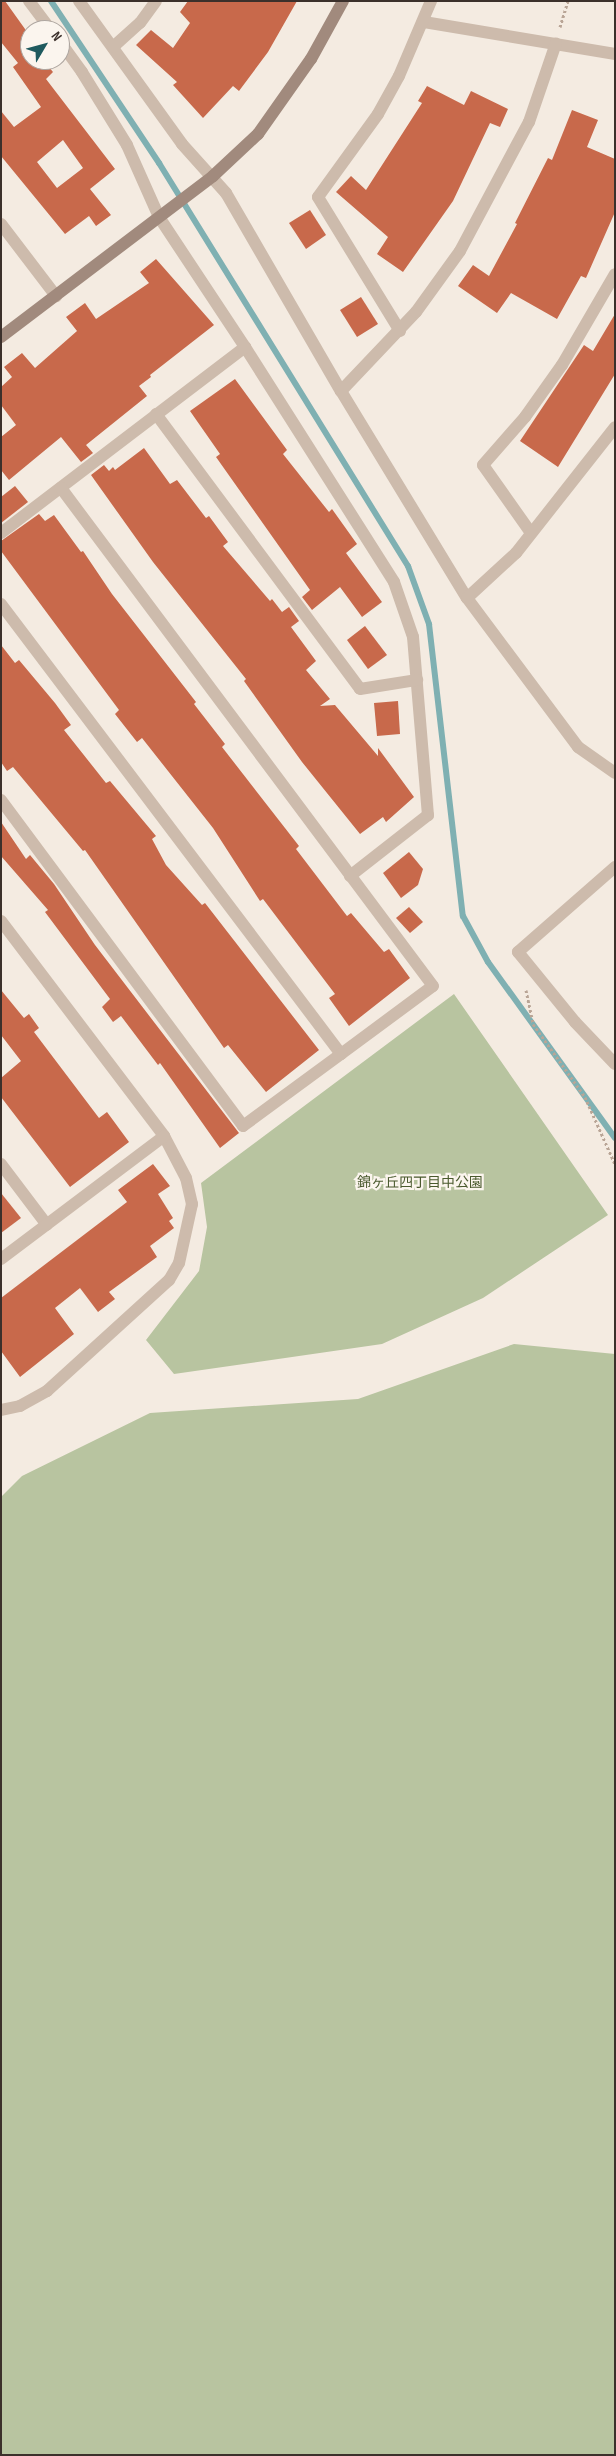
<!DOCTYPE html>
<html>
<head>
<meta charset="utf-8">
<style>
	body { margin:0 }
	#map { position:relative; width:616px; height:2456px; overflow:hidden; background:#f4ebe1; font-family:"Sofia Sans Condensed","Noto Sans JP",sans-serif }
	div>[style] { position:absolute }
	[style*='--x'] { left:calc(var(--x)*1px); top:calc(var(--y)*1px); width:calc(var(--w)*1px); rotate:calc(var(--a)*1deg) }
	.green>* { inset:0; background:#b8c4a0 }
	.stream>* { height:6px; margin:-3px; padding:0 3px; transform-origin:3px; border-radius:3px; background:#7fb0b2 }
	.building>* { inset:0; background:#c8694b }
	.path>* { height:3px; margin-top:-1.5px; transform-origin:0; background:repeating-linear-gradient(90deg,#b9a596 0 2.5px,transparent 0 5px) }
	.street>* { height:12px; margin:-6px; padding:0 6px; transform-origin:6px; border-radius:6px; background:#cdbbac }
	.secondary>* { height:12px; margin:-6px; padding:0 6px; transform-origin:6px; border-radius:6px; background:#a18a7d }
	span { translate:-50% -50%; white-space:nowrap; text-align:center; line-height:1.15; -webkit-text-stroke:4.5px #fbf5ee; paint-order:stroke }
	.park-label { font-size:14px; color:#4a5a2e }
	.frame { position:absolute; inset:0; border:2px solid #3b302b; pointer-events:none }
	.north { position:absolute; left:20px; top:20px; width:50px; height:50px; box-sizing:border-box; background:#fbf5ee; border:1px solid #aea6a0; border-radius:50%; rotate:53deg; font-size:14px; font-weight:700; line-height:20px; text-align:center; color:#3b302b }
	.north::after { content:''; display:block; margin:auto; width:18px; height:22px; background:#1f5a5e; clip-path:polygon(50% 0,100% 100%,50% 72%,0 100%) }
</style>
</head>
<body>
<div id="map">
	<div class="green">
		<i style="clip-path:polygon(454px 994px,608px 1215px,483px 1298px,382px 1344px,174px 1374px,146px 1340px,199px 1271px,207px 1227px,201px 1183px)"></i>
		<i style="clip-path:polygon(514px 1344px,615px 1354px,615px 2455px,1px 2455px,1px 1497px,22px 1476px,150px 1413px,358px 1399px)"></i>
	</div>
	<div class="stream">
		<i style="--x:51;--y:1;--w:195;--a:56.3"></i>
		<i style="--x:159;--y:163;--w:474;--a:58.3"></i>
		<i style="--x:408;--y:566;--w:62;--a:70.1"></i>
		<i style="--x:429;--y:624;--w:294;--a:83.4"></i>
		<i style="--x:463;--y:916;--w:52;--a:61.5"></i>
		<i style="--x:488;--y:962;--w:217;--a:54.2"></i>
	</div>
	<div class="building">
		<i style="clip-path:polygon(evenodd,1px 1px,5px 1px,30px 36px,30px 60px,43px 60px,53px 72px,46px 79px,115px 169px,90px 189px,111px 215px,96px 226px,89px 216px,65px 234px,1px 156px,1px 111px,14px 127px,41px 107px,13px 67px,18px 63px,1px 42px,1px 1px,63px 140px,83px 168px,57px 188px,37px 162px,63px 140px)"></i>
		<i style="clip-path:polygon(188px 1px,297px 1px,268px 52px,239px 91px,233px 86px,203px 118px,173px 85px,177px 82px,136px 45px,151px 30px,173px 48px,190px 23px,180px 12px)"></i>
		<i style="clip-path:polygon(427px 86px,464px 105px,471px 91px,508px 109px,500px 127px,490px 123px,453px 201px,403px 272px,377px 254px,388px 237px,336px 192px,351px 176px,366px 190px,422px 103px,418px 101px)"></i>
		<i style="clip-path:polygon(572px 110px,598px 120px,587px 147px,615px 159px,615px 212px,586px 278px,581px 276px,557px 319px,511px 293px,497px 313px,458px 286px,473px 265px,489px 276px,517px 224px,515px 223px,548px 158px,552px 160px)"></i>
		<i style="clip-path:polygon(310px 210px,326px 235px,306px 249px,289px 223px)"></i>
		<i style="clip-path:polygon(156px 259px,214px 325px,150px 375px,151px 377px,139px 386px,147px 396px,86px 445px,93px 453px,81px 462px,61px 437px,9px 480px,1px 470px,1px 437px,16px 425px,1px 405px,1px 387px,12px 377px,4px 367px,22px 353px,35px 368px,77px 331px,66px 317px,85px 303px,96px 319px,149px 283px,140px 272px)"></i>
		<i style="clip-path:polygon(361px 297px,378px 324px,357px 337px,340px 310px)"></i>
		<i style="clip-path:polygon(615px 314px,615px 374px,558px 467px,520px 441px,584px 345px,593px 351px)"></i>
		<i style="clip-path:polygon(235px 379px,287px 450px,283px 454px,329px 512px,332px 509px,357px 544px,346px 553px,382px 602px,362px 617px,340px 587px,312px 610px,302px 597px,310px 590px,216px 457px,220px 454px,190px 411px)"></i>
		<i style="clip-path:polygon(144px 448px,170px 484px,177px 480px,206px 518px,209px 516px,228px 542px,223px 546px,270px 601px,272px 599px,282px 612px,289px 607px,299px 621px,291px 627px,316px 661px,306px 670px,330px 699px,320px 706px,335px 705px,378px 756px,378px 748px,414px 797px,386px 822px,383px 817px,360px 834px,302px 762px,244px 681px,246px 679px,153px 562px,91px 475px,104px 465px,109px 471px,113px 467px,115px 470px)"></i>
		<i style="clip-path:polygon(15px 486px,28px 502px,1px 523px,1px 497px)"></i>
		<i style="clip-path:polygon(39px 514px,45px 521px,54px 515px,81px 552px,83px 551px,112px 594px,196px 702px,194px 704px,225px 744px,222px 747px,299px 846px,296px 849px,312px 870px,347px 916px,351px 913px,384px 952px,389px 949px,410px 978px,349px 1026px,329px 998px,335px 994px,263px 899px,260px 901px,213px 828px,142px 738px,137px 742px,115px 714px,119px 710px,1px 551px,1px 541px)"></i>
		<i style="clip-path:polygon(365px 626px,387px 655px,368px 669px,347px 640px)"></i>
		<i style="clip-path:polygon(1px 645px,15px 663px,19px 660px,55px 703px,71px 725px,64px 730px,106px 783px,110px 781px,156px 836px,152px 839px,166px 865px,202px 905px,205px 903px,319px 1050px,266px 1092px,228px 1045px,224px 1048px,85px 850px,83px 851px,13px 767px,7px 771px,1px 762px)"></i>
		<i style="clip-path:polygon(398px 701px,400px 734px,377px 736px,374px 703px)"></i>
		<i style="clip-path:polygon(1px 822px,26px 859px,30px 855px,54px 884px,95px 945px,239px 1133px,220px 1148px,160px 1063px,158px 1065px,121px 1016px,113px 1022px,102px 1007px,110px 999px,45px 912px,48px 910px,1px 856px)"></i>
		<i style="clip-path:polygon(409px 852px,423px 869px,418px 885px,401px 898px,383px 873px)"></i>
		<i style="clip-path:polygon(409px 907px,423px 922px,410px 933px,396px 918px)"></i>
		<i style="clip-path:polygon(1px 990px,19px 1012px,24px 1018px,29px 1014px,39px 1028px,34px 1032px,99px 1118px,107px 1112px,129px 1142px,70px 1187px,1px 1097px,1px 1078px,21px 1061px,1px 1035px)"></i>
		<i style="clip-path:polygon(153px 1164px,170px 1186px,158px 1194px,173px 1218px,169px 1221px,174px 1228px,150px 1246px,157px 1257px,109px 1292px,115px 1299px,98px 1312px,80px 1288px,55px 1308px,74px 1334px,20px 1377px,1px 1351px,1px 1298px,127px 1202px,118px 1190px)"></i>
		<i style="clip-path:polygon(1px 1193px,21px 1218px,1px 1233px)"></i>
	</div>
	<div class="path">
		<i style="--x:560;--y:27;--w:27;--a:-73"></i>
		<i style="--x:526;--y:990;--w:35;--a:78"></i>
		<i style="--x:533;--y:1024;--w:90;--a:54.5"></i>
		<i style="--x:585;--y:1097;--w:73;--a:65.9"></i>
	</div>
	<div class="street">
		<i style="--x:29;--y:1;--w:36;--a:53"></i>
		<i style="--x:79;--y:1;--w:176;--a:54.2"></i>
		<i style="--x:182;--y:144;--w:66;--a:48.1"></i>
		<i style="--x:226;--y:193;--w:229;--a:59.9"></i>
		<i style="--x:341;--y:391;--w:242;--a:58.7"></i>
		<i style="--x:467;--y:598;--w:186;--a:53.3"></i>
		<i style="--x:578;--y:747;--w:45;--a:35.1"></i>
		<i style="--x:424;--y:22;--w:194;--a:9.5"></i>
		<i style="--x:113;--y:47;--w:36;--a:-42"></i>
		<i style="--x:140;--y:23;--w:27;--a:-54"></i>
		<i style="--x:1;--y:224;--w:91;--a:52.6"></i>
		<i style="--x:400;--y:331;--w:157;--a:-121.5"></i>
		<i style="--x:318;--y:197;--w:102;--a:-54.1"></i>
		<i style="--x:378;--y:114;--w:43;--a:-61.1"></i>
		<i style="--x:399;--y:76;--w:82;--a:-66.9"></i>
		<i style="--x:245;--y:347;--w:278;--a:57.6"></i>
		<i style="--x:394;--y:582;--w:58;--a:70.9"></i>
		<i style="--x:413;--y:637;--w:179;--a:85.2"></i>
		<i style="--x:428;--y:815;--w:99;--a:142"></i>
		<i style="--x:341;--y:391;--w:109;--a:-46.5"></i>
		<i style="--x:416;--y:312;--w:75;--a:-54.2"></i>
		<i style="--x:460;--y:251;--w:146;--a:-61.9"></i>
		<i style="--x:529;--y:122;--w:83;--a:-71.1"></i>
		<i style="--x:156;--y:414;--w:342;--a:53.4"></i>
		<i style="--x:360;--y:689;--w:58;--a:-9"></i>
		<i style="--x:1;--y:533;--w:307;--a:-37.3"></i>
		<i style="--x:245;--y:347;--w:156;--a:-123.5"></i>
		<i style="--x:159;--y:217;--w:79;--a:-114"></i>
		<i style="--x:127;--y:145;--w:86;--a:-121.7"></i>
		<i style="--x:82;--y:72;--w:37;--a:-126"></i>
		<i style="--x:531;--y:533;--w:83;--a:-125.2"></i>
		<i style="--x:483;--y:465;--w:64;--a:-48.8"></i>
		<i style="--x:525;--y:417;--w:64;--a:-54.6"></i>
		<i style="--x:562;--y:365;--w:105;--a:-59.8"></i>
		<i style="--x:467;--y:598;--w:67;--a:-42.6"></i>
		<i style="--x:516;--y:553;--w:160;--a:-51.8"></i>
		<i style="--x:1;--y:604;--w:564;--a:52.93"></i>
		<i style="--x:341;--y:1054;--w:114;--a:-36.5"></i>
		<i style="--x:433;--y:986;--w:622;--a:-126.76"></i>
		<i style="--x:1;--y:800;--w:406;--a:53.4"></i>
		<i style="--x:243;--y:1126;--w:122;--a:-36.3"></i>
		<i style="--x:615;--y:867;--w:129;--a:138.8"></i>
		<i style="--x:518;--y:952;--w:90;--a:50.8"></i>
		<i style="--x:575;--y:1022;--w:58;--a:46.4"></i>
		<i style="--x:1;--y:921;--w:270;--a:52.8"></i>
		<i style="--x:164;--y:1136;--w:47;--a:62.4"></i>
		<i style="--x:186;--y:1178;--w:27;--a:77"></i>
		<i style="--x:192;--y:1204;--w:60;--a:102.4"></i>
		<i style="--x:179;--y:1263;--w:20;--a:120"></i>
		<i style="--x:169;--y:1280;--w:165;--a:137.7"></i>
		<i style="--x:47;--y:1391;--w:31;--a:151"></i>
		<i style="--x:20;--y:1406;--w:19;--a:168"></i>
		<i style="--x:1;--y:1164;--w:76;--a:53"></i>
		<i style="--x:1;--y:1259;--w:204;--a:-37"></i>
	</div>
	<div class="secondary">
		<i style="--x:1;--y:337;--w:266;--a:-37.2"></i>
		<i style="--x:213;--y:176;--w:62;--a:-43"></i>
		<i style="--x:258;--y:134;--w:92;--a:-54.8"></i>
		<i style="--x:311;--y:59;--w:66;--a:-61.1"></i>
	</div>
	<div class="park-label">
		<span style="left:420px;top:1183px">錦ヶ丘四丁目中公園</span>
	</div>
	<div class="frame"></div>
	<div class="north">N</div>
</div>
</body>
</html>
